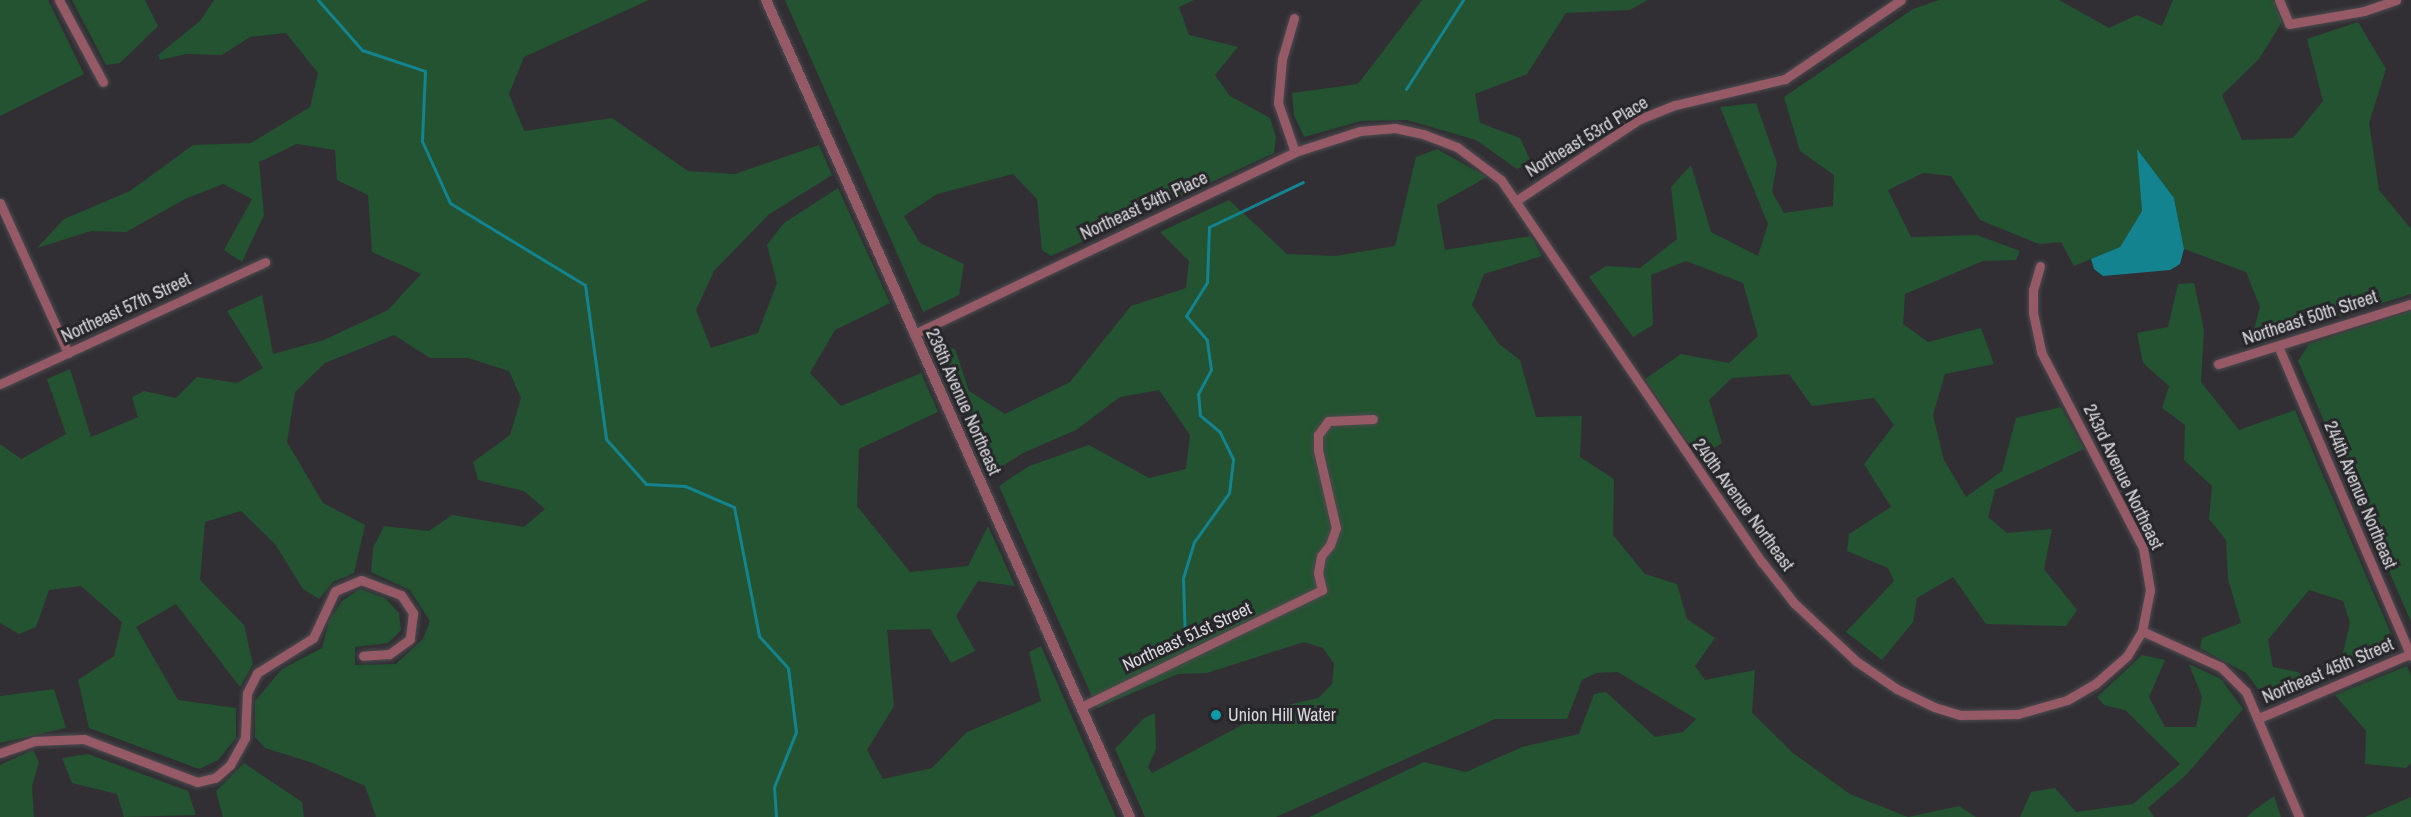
<!DOCTYPE html>
<html>
<head>
<meta charset="utf-8">
<style>
	body { margin:0 }
	#map { position:relative; width:2411px; height:817px; overflow:hidden; background:#312f34; font-family:"Archivo Narrow",sans-serif }
	div>[style] { position:absolute }
	[style*='--x'] { left:calc(var(--x)*1px); top:calc(var(--y)*1px); width:calc(var(--w)*1px); rotate:calc(var(--a)*1deg) }
	.green>* { inset:0; background:#235330 }
	.water>* { inset:0; background:#13848f }
	.stream>* { height:3px; margin:-1.5px; padding:0 1.5px; transform-origin:1.5px; border-radius:1.5px; background:#13848f }
	.roads { filter:drop-shadow(0 0 2px #4c4a4f) drop-shadow(0 0 2px #4c4a4f) }
	.minor>* { height:9px; margin:-4.5px; padding:0 4.5px; transform-origin:4.5px; border-radius:4.5px; background:#955a65 }
	.tertiary>* { height:10px; margin:-5px; padding:0 5px; transform-origin:5px; border-radius:5px; background:#955a65 }
	.dots>* { width:16px; height:16px; translate:-50% -50%; box-sizing:border-box; border:3px solid #27262a; border-radius:50% }
	span { translate:-50% -50%; white-space:nowrap; text-align:center; line-height:1.15; -webkit-text-stroke:6px #27262a; paint-order:stroke }
	.street-label { font-size:18px; color:#dad9dc }
	.poi-label { font-size:18px; color:#dad9dc }
	.left { translate:0 -50%; text-align:left }
</style>
</head>
<body>
<div id="map">
	<div class="green">
		<i style="clip-path:polygon(0 0,48px 0,84px 74px,0 116px)"></i>
		<i style="clip-path:polygon(72px 0,145px 0,158px 26px,120px 63px,106px 65px)"></i>
		<i style="clip-path:polygon(214px 0,649px 0,524px 57px,509px 94px,524px 131px,612px 118px,688px 171px,735px 174px,819px 145px,832px 175px,768px 215px,714px 271px,696px 310px,711px 348px,758px 333px,777px 283px,767px 245px,784px 223px,838px 188px,890px 303px,835px 330px,810px 373px,841px 406px,921px 373px,938px 412px,859px 449px,857px 506px,910px 572px,968px 566px,988px 526px,1015px 586px,978px 581px,956px 616px,975px 651px,951px 663px,930px 629px,887px 630px,894px 706px,867px 750px,883px 779px,932px 768px,967px 732px,1041px 701px,1029px 652px,1041px 646px,1116px 817px,376px 817px,365px 786px,313px 763px,265px 748px,255px 737px,255px 701px,282px 669px,322px 648px,329px 621px,342px 601px,360px 589px,385px 598px,399px 613px,401px 630px,388px 643px,355px 647px,355px 665px,396px 664px,423px 639px,430px 621px,410px 590px,371px 572px,373px 548px,384px 526px,429px 531px,452px 515px,524px 527px,545px 509px,524px 491px,478px 480px,473px 462px,510px 435px,521px 398px,509px 371px,468px 358px,430px 358px,394px 335px,325px 363px,295px 392px,287px 442px,323px 503px,365px 525px,354px 573px,333px 582px,319px 599px,303px 589px,275px 544px,241px 511px,205px 522px,200px 580px,244px 625px,253px 664px,240px 687px,176px 604px,136px 627px,178px 700px,236px 708px,236px 738px,218px 760px,199px 769px,89px 728px,78px 680px,114px 656px,122px 622px,81px 586px,49px 590px,36px 627px,19px 634px,0 623px,0 444px,21px 459px,66px 434px,47px 379px,70px 369px,91px 437px,138px 417px,132px 397px,144px 391px,176px 398px,197px 377px,237px 383px,263px 368px,227px 311px,262px 295px,273px 354px,324px 340px,388px 310px,421px 274px,372px 252px,368px 195px,337px 180px,335px 150px,297px 144px,259px 162px,264px 215px,242px 262px,224px 250px,252px 199px,223px 184px,185px 199px,126px 232px,91px 231px,37px 248px,64px 219px,130px 191px,193px 145px,251px 143px,310px 107px,318px 73px,286px 33px,250px 37px,222px 55px,186px 54px,160px 60px,158px 55px,200px 21px)"></i>
		<i style="clip-path:polygon(785px 0,1194px 0,1179px 7px,1189px 35px,1238px 47px,1215px 75px,1230px 96px,1270px 118px,1276px 137px,1274px 153px,1051px 256px,1042px 250px,1037px 199px,1013px 174px,937px 194px,904px 216px,920px 243px,964px 264px,959px 295px,923px 312px)"></i>
		<i style="clip-path:polygon(1422px 0,1648px 0,1630px 10px,1566px 13px,1527px 74px,1475px 94px,1480px 123px,1520px 138px,1531px 162px,1517px 169px,1476px 140px,1407px 120px,1361px 121px,1304px 137px,1294px 115px,1292px 93px,1358px 84px)"></i>
		<i style="clip-path:polygon(1939px 0,2059px 0,2109px 28px,2137px 15px,2162px 26px,2173px 0,2273px 0,2282px 22px,2259px 59px,2222px 95px,2242px 140px,2293px 138px,2323px 101px,2307px 39px,2358px 22px,2386px 69px,2369px 123px,2379px 190px,2411px 229px,2411px 294px,2250px 345px,2260px 307px,2246px 272px,2184px 249px,2174px 198px,2138px 151px,2142px 211px,2120px 247px,2074px 266px,2061px 242px,2039px 244px,1980px 220px,1951px 176px,1923px 173px,1888px 190px,1911px 237px,1977px 235px,2020px 251px,2016px 260px,1983px 261px,1905px 294px,1903px 324px,1928px 342px,1981px 328px,1994px 364px,1945px 374px,1933px 415px,1944px 460px,1966px 497px,2002px 471px,2016px 418px,2061px 407px,2084px 449px,1995px 490px,1988px 517px,2007px 533px,2052px 529px,2044px 569px,2077px 610px,2066px 626px,1986px 624px,1953px 577px,1917px 598px,1913px 622px,1882px 660px,1846px 632px,1894px 581px,1888px 568px,1847px 551px,1849px 534px,1891px 507px,1864px 464px,1894px 425px,1874px 398px,1812px 406px,1789px 374px,1732px 378px,1709px 400px,1722px 443px,1699px 458px,1645px 379px,1681px 354px,1729px 363px,1758px 336px,1743px 283px,1686px 261px,1651px 275px,1653px 325px,1633px 337px,1589px 277px,1606px 266px,1640px 268px,1677px 239px,1671px 187px,1691px 165px,1711px 232px,1758px 256px,1768px 224px,1720px 107px,1756px 103px,1777px 163px,1772px 192px,1784px 213px,1833px 206px,1834px 175px,1800px 151px,1784px 97px,1913px 9px)"></i>
		<i style="clip-path:polygon(1437px 149px,1487px 177px,1437px 205px,1445px 250px,1531px 236px,1542px 256px,1484px 274px,1472px 305px,1499px 344px,1520px 360px,1536px 417px,1582px 416px,1580px 457px,1614px 479px,1613px 535px,1645px 574px,1677px 584px,1687px 619px,1715px 638px,1695px 666px,1705px 680px,1755px 670px,1752px 713px,1793px 753px,1850px 794px,1908px 817px,1959px 806px,1976px 817px,1309px 817px,1424px 762px,1466px 772px,1522px 747px,1579px 734px,1594px 694px,1606px 692px,1655px 737px,1683px 732px,1696px 719px,1618px 672px,1596px 673px,1582px 680px,1567px 719px,1495px 719px,1276px 817px,1145px 817px,1115px 749px,1144px 718px,1155px 713px,1156px 749px,1148px 767px,1152px 773px,1274px 708px,1318px 698px,1332px 684px,1334px 664px,1323px 648px,1304px 642px,1207px 673px,1178px 674px,1097px 708px,999px 486px,1029px 466px,1089px 445px,1149px 478px,1186px 469px,1190px 435px,1159px 390px,1120px 397px,1076px 430px,1023px 453px,993px 472px,937px 344px,955px 349px,969px 391px,1005px 414px,1070px 382px,1131px 306px,1186px 288px,1189px 261px,1160px 232px,1229px 200px,1287px 254px,1336px 256px,1395px 246px,1416px 157px)"></i>
		<i style="clip-path:polygon(2194px 283px,2204px 330px,2201px 382px,2239px 430px,2295px 410px,2397px 648px,2338px 674px,2350px 623px,2343px 601px,2309px 590px,2268px 640px,2273px 667px,2298px 672px,2307px 682px,2276px 699px,2259px 690px,2246px 673px,2200px 648px,2202px 638px,2241px 623px,2228px 579px,2226px 540px,2209px 519px,2212px 486px,2184px 460px,2185px 425px,2162px 408px,2169px 386px,2143px 363px,2137px 333px,2168px 327px,2178px 284px)"></i>
		<i style="clip-path:polygon(2411px 311px,2411px 622px,2298px 361px,2309px 344px)"></i>
		<i style="clip-path:polygon(2142px 655px,2165px 660px,2149px 697px,2165px 727px,2196px 727px,2202px 697px,2189px 664px,2221px 679px,2243px 709px,2186px 775px,2148px 808px,2154px 817px,2020px 817px,2031px 792px,2055px 788px,2076px 812px,2133px 804px,2180px 764px,2125px 710px,2104px 705px,2097px 697px)"></i>
		<i style="clip-path:polygon(2407px 666px,2411px 676px,2411px 763px,2406px 768px,2365px 764px,2366px 731px,2335px 695px)"></i>
		<i style="clip-path:polygon(54px 689px,66px 728px,0 743px,0 696px)"></i>
		<i style="clip-path:polygon(33px 750px,39px 762px,32px 786px,34px 817px,0 817px,0 765px)"></i>
		<i style="clip-path:polygon(88px 754px,188px 791px,196px 815px,124px 817px,117px 794px,72px 783px,62px 758px)"></i>
		<i style="clip-path:polygon(244px 763px,302px 802px,304px 817px,223px 817px,216px 791px)"></i>
		<i style="clip-path:polygon(2274px 796px,2281px 817px,2247px 817px,2253px 811px)"></i>
		<i style="clip-path:polygon(2411px 797px,2411px 817px,2365px 817px)"></i>
	</div>
	<div class="water">
		<i style="clip-path:polygon(2137px 149px,2174px 198px,2184px 249px,2180px 264px,2170px 270px,2103px 276px,2094px 269px,2091px 259px,2120px 247px,2142px 211px)"></i>
	</div>
	<div class="stream">
		<i style="--x:318;--y:0;--w:67;--a:48.7"></i>
		<i style="--x:362;--y:50;--w:66;--a:18.4"></i>
		<i style="--x:425;--y:71;--w:70;--a:92.5"></i>
		<i style="--x:422;--y:141;--w:68;--a:65.7"></i>
		<i style="--x:450;--y:203;--w:158;--a:31.3"></i>
		<i style="--x:585;--y:285;--w:155;--a:82.2"></i>
		<i style="--x:606;--y:439;--w:60;--a:48.4"></i>
		<i style="--x:646;--y:484;--w:39;--a:3"></i>
		<i style="--x:685;--y:486;--w:53;--a:23.2"></i>
		<i style="--x:734;--y:507;--w:131;--a:79"></i>
		<i style="--x:759;--y:636;--w:43;--a:47.8"></i>
		<i style="--x:788;--y:668;--w:64;--a:82.9"></i>
		<i style="--x:796;--y:732;--w:59;--a:111.8"></i>
		<i style="--x:774;--y:787;--w:30;--a:86"></i>
		<i style="--x:1406;--y:89;--w:106;--a:-57.4"></i>
		<i style="--x:1185;--y:642;--w:64;--a:-91.8"></i>
		<i style="--x:1183;--y:578;--w:38;--a:-73"></i>
		<i style="--x:1194;--y:542;--w:60;--a:-54.5"></i>
		<i style="--x:1229;--y:493;--w:34;--a:-83"></i>
		<i style="--x:1233;--y:459;--w:30;--a:-116"></i>
		<i style="--x:1220;--y:432;--w:26;--a:-140"></i>
		<i style="--x:1200;--y:415;--w:21;--a:-95"></i>
		<i style="--x:1198;--y:394;--w:27;--a:-62"></i>
		<i style="--x:1211;--y:370;--w:30;--a:-98"></i>
		<i style="--x:1207;--y:340;--w:32;--a:-131"></i>
		<i style="--x:1186;--y:316;--w:40;--a:-58"></i>
		<i style="--x:1207;--y:282;--w:55;--a:-87.9"></i>
		<i style="--x:1209;--y:227;--w:104;--a:-25.6"></i>
	</div>
	<div class="roads">
		<div class="minor">
			<i style="--x:59;--y:0;--w:93;--a:61.8"></i>
			<i style="--x:2279;--y:0;--w:26;--a:67"></i>
			<i style="--x:2289;--y:24;--w:76;--a:-9.8"></i>
			<i style="--x:2364;--y:11;--w:34;--a:-19"></i>
			<i style="--x:1294;--y:18;--w:43;--a:106.3"></i>
			<i style="--x:1282;--y:59;--w:44;--a:95.2"></i>
			<i style="--x:1278;--y:103;--w:52;--a:70.9"></i>
			<i style="--x:1517;--y:200;--w:147;--a:-33.4"></i>
			<i style="--x:1640;--y:119;--w:38;--a:-22"></i>
			<i style="--x:1675;--y:105;--w:113;--a:-13.3"></i>
			<i style="--x:1785;--y:79;--w:140;--a:-34.3"></i>
			<i style="--x:0;--y:203;--w:165;--a:65.6"></i>
			<i style="--x:2040;--y:266;--w:25;--a:106"></i>
			<i style="--x:2033;--y:290;--w:23;--a:90"></i>
			<i style="--x:2033;--y:313;--w:40;--a:78"></i>
			<i style="--x:2041;--y:352;--w:221;--a:62.5"></i>
			<i style="--x:2143;--y:548;--w:43;--a:80.5"></i>
			<i style="--x:2150;--y:590;--w:42;--a:101"></i>
			<i style="--x:2142;--y:631;--w:87;--a:24.5"></i>
			<i style="--x:2221;--y:667;--w:35;--a:45"></i>
			<i style="--x:2246;--y:692;--w:136;--a:67"></i>
			<i style="--x:914;--y:334;--w:422;--a:-25.5"></i>
			<i style="--x:1295;--y:152;--w:68;--a:-17.9"></i>
			<i style="--x:1360;--y:131;--w:35;--a:-5"></i>
			<i style="--x:1395;--y:128;--w:29;--a:12"></i>
			<i style="--x:1423;--y:134;--w:36;--a:21"></i>
			<i style="--x:1457;--y:147;--w:55;--a:36.9"></i>
			<i style="--x:1501;--y:180;--w:463;--a:55.7"></i>
			<i style="--x:1762;--y:562;--w:52;--a:52"></i>
			<i style="--x:1794;--y:603;--w:85;--a:43.1"></i>
			<i style="--x:1856;--y:661;--w:50;--a:34.3"></i>
			<i style="--x:1897;--y:689;--w:41;--a:25.9"></i>
			<i style="--x:1934;--y:707;--w:27;--a:17"></i>
			<i style="--x:1960;--y:715;--w:58;--a:-1"></i>
			<i style="--x:2018;--y:714;--w:51;--a:-15.9"></i>
			<i style="--x:2067;--y:700;--w:32;--a:-30"></i>
			<i style="--x:2095;--y:684;--w:43;--a:-41.2"></i>
			<i style="--x:2127;--y:656;--w:29;--a:-59"></i>
			<i style="--x:2278;--y:346;--w:337;--a:66.8"></i>
			<i style="--x:2218;--y:364;--w:202;--a:-17.3"></i>
			<i style="--x:0;--y:384;--w:292;--a:-24.7"></i>
			<i style="--x:1083;--y:706;--w:266;--a:-25.9"></i>
			<i style="--x:1322;--y:590;--w:17;--a:-103"></i>
			<i style="--x:1318;--y:573;--w:17;--a:-80"></i>
			<i style="--x:1321;--y:556;--w:14;--a:-51"></i>
			<i style="--x:1330;--y:545;--w:18;--a:-71"></i>
			<i style="--x:1336;--y:528;--w:80;--a:-103"></i>
			<i style="--x:1318;--y:450;--w:15;--a:-90"></i>
			<i style="--x:1318;--y:435;--w:17;--a:-54"></i>
			<i style="--x:1328;--y:421;--w:45;--a:-2.5"></i>
			<i style="--x:2259;--y:718;--w:164;--a:-23"></i>
			<i style="--x:0;--y:753;--w:36;--a:-19"></i>
			<i style="--x:34;--y:741;--w:50;--a:-2.3"></i>
			<i style="--x:84;--y:739;--w:121;--a:20.8"></i>
			<i style="--x:197;--y:782;--w:18;--a:-13"></i>
			<i style="--x:215;--y:778;--w:20;--a:-41"></i>
			<i style="--x:230;--y:765;--w:31;--a:-61"></i>
			<i style="--x:245;--y:738;--w:45;--a:-87.5"></i>
			<i style="--x:247;--y:693;--w:22;--a:-63"></i>
			<i style="--x:257;--y:673;--w:66;--a:-32"></i>
			<i style="--x:313;--y:638;--w:52;--a:-64.9"></i>
			<i style="--x:335;--y:591;--w:28;--a:-23"></i>
			<i style="--x:361;--y:580;--w:43;--a:20.6"></i>
			<i style="--x:401;--y:595;--w:22;--a:56"></i>
			<i style="--x:413;--y:613;--w:26;--a:97"></i>
			<i style="--x:410;--y:639;--w:26;--a:144"></i>
			<i style="--x:389;--y:654;--w:26;--a:176"></i>
		</div>
		<div class="tertiary">
			<i style="--x:766;--y:0;--w:894;--a:65.99"></i>
		</div>
	</div>
	<div class="dots">
		<i style="left:1216px;top:715px;background:#0f9aa8"></i>
	</div>
	<div class="street-label">
		<span style="left:1587px;top:137px;rotate:-31deg">Northeast 53rd Place</span>
		<span style="left:1144px;top:206px;rotate:-25deg">Northeast 54th Place</span>
		<span style="left:126px;top:308px;rotate:-25deg">Northeast 57th Street</span>
		<span style="left:2310px;top:318px;rotate:-18deg">Northeast 50th Street</span>
		<span style="left:963px;top:402px;rotate:66deg">236th Avenue Northeast</span>
		<span style="left:2123px;top:477px;rotate:64deg">243rd Avenue Northeast</span>
		<span style="left:2360px;top:495px;rotate:67deg">244th Avenue Northeast</span>
		<span style="left:1743px;top:505px;rotate:54deg">240th Avenue Northeast</span>
		<span style="left:1187px;top:637px;rotate:-25deg">Northeast 51st Street</span>
		<span style="left:2328px;top:671px;rotate:-23deg">Northeast 45th Street</span>
	</div>
	<div class="poi-label">
		<span class="left" style="left:1228px;top:715px">Union Hill Water</span>
	</div>
</div>
</body>
</html>
